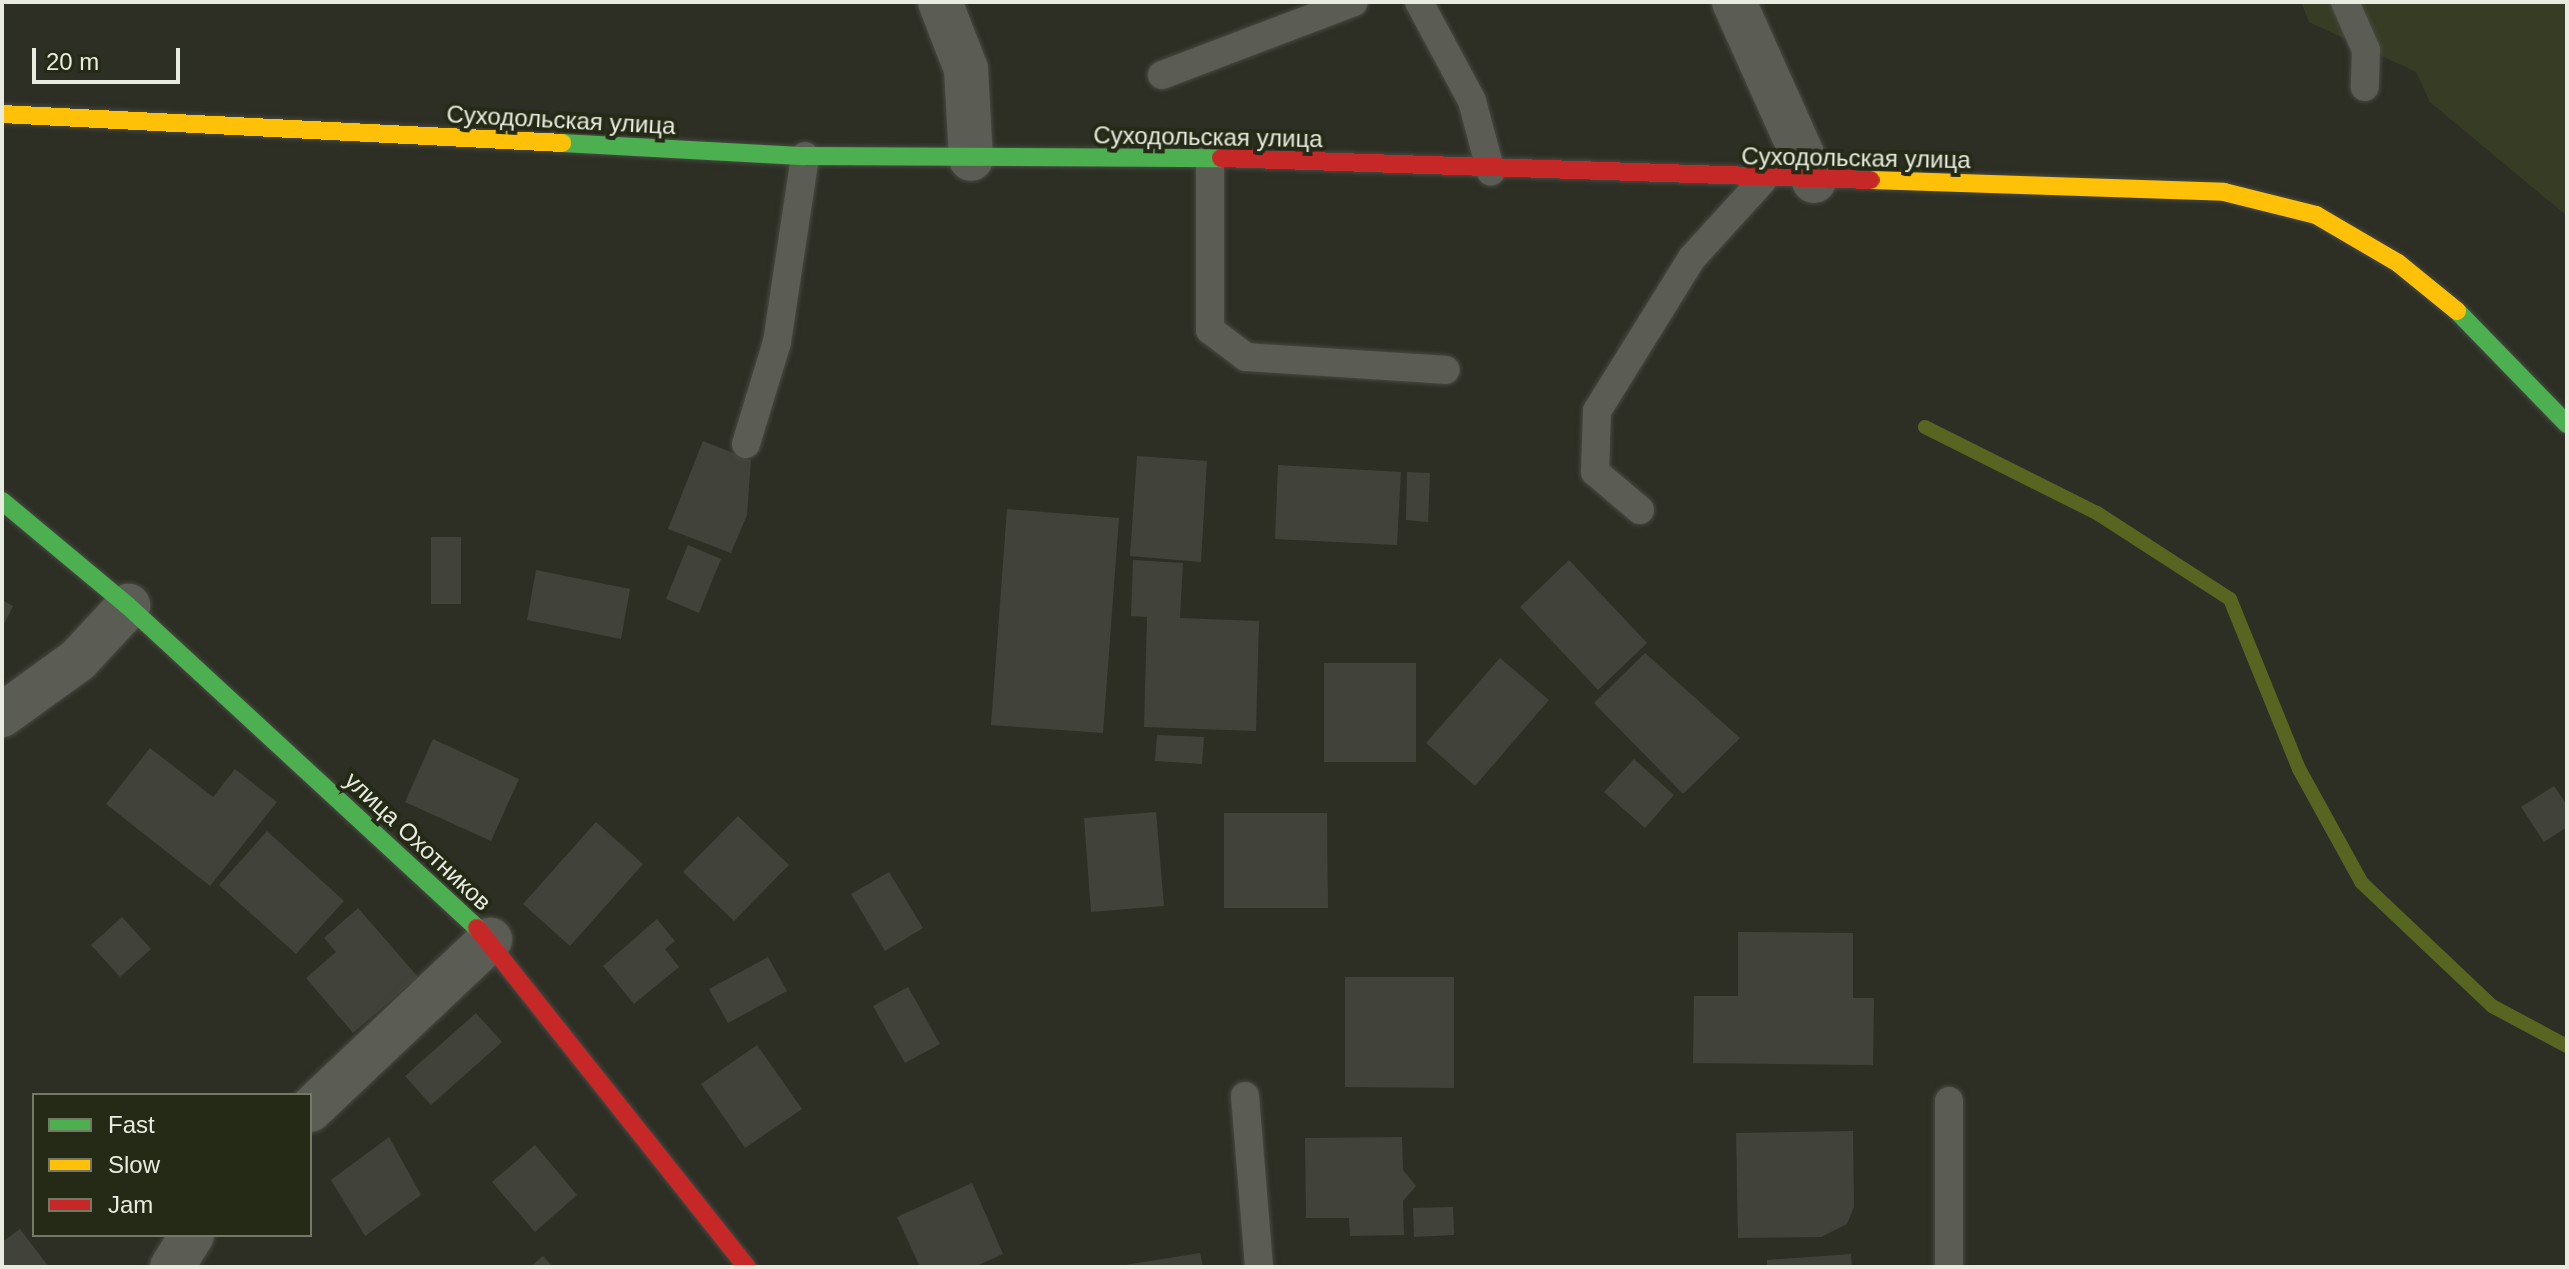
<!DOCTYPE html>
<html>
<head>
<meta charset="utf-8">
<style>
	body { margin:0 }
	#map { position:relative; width:2569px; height:1269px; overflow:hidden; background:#2d2f25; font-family:Arial,sans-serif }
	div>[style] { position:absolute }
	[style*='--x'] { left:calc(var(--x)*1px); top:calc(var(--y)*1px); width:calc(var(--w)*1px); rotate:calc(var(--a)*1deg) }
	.built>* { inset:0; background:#373d24 }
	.stream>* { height:14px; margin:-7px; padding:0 7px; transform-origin:7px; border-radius:7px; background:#576521 }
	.building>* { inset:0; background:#41433b }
	.roads { filter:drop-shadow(0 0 2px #474a41) drop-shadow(0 0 2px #474a41) }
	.lane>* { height:28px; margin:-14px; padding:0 14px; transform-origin:14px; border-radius:14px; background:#5b5d55 }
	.street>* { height:44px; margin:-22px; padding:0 22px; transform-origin:22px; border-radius:22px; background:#5b5d55 }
	.fast>* { height:18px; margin:-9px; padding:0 9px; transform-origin:9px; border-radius:9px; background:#4caf50 }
	.slow>* { height:18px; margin:-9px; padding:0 9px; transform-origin:9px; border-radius:9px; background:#ffc107 }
	.jam>* { height:18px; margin:-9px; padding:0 9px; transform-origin:9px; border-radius:9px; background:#c62828 }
	span { translate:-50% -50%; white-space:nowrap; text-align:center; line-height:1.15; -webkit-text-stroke:8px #252a16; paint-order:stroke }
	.street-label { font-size:24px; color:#e8ece0 }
	.frame { position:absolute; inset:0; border:4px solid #e8ece0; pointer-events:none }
	.legend { position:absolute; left:32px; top:1093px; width:280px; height:144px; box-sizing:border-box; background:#252a16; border:2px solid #737867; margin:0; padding:10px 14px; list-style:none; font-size:24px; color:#e8ece0 }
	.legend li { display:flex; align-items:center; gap:16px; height:40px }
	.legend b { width:40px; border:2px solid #737867 }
	.scale { position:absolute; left:32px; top:48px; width:148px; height:36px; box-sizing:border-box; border:4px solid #e8ece0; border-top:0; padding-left:10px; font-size:24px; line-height:28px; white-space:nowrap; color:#e8ece0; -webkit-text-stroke:6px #252a16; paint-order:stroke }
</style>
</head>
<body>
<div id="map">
	<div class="built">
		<i style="clip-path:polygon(2301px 2px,2567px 2px,2567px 216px,2430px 102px,2416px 72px,2309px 22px)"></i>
	</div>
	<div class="stream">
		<i style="--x:1925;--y:427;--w:192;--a:26.6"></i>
		<i style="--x:2097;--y:513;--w:158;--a:32.9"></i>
		<i style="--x:2230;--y:599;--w:183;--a:67.9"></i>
		<i style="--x:2299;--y:769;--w:130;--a:61.1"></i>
		<i style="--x:2362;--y:883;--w:179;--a:43.4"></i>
		<i style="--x:2492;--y:1006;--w:85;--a:28.1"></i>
	</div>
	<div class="building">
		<i style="clip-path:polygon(703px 441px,751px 460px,747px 515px,731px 553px,668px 529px)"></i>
		<i style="clip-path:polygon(1137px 456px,1207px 461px,1201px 562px,1130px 556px)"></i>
		<i style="clip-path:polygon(1278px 465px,1401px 472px,1397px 545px,1275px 539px)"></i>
		<i style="clip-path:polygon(1407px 472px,1430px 473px,1428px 522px,1406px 520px)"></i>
		<i style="clip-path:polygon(1007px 509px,1119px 518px,1103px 733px,991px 725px)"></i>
		<i style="clip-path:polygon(431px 537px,461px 537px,461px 604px,431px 604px)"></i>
		<i style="clip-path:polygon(688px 545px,721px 559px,699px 613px,666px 599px)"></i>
		<i style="clip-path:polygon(1133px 560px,1183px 563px,1180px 618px,1259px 621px,1256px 731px,1144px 727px,1147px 617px,1131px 616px)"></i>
		<i style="clip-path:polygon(1569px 560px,1647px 643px,1598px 690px,1520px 607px)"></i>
		<i style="clip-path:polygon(536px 570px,630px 589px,621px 639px,527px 620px)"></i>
		<i style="clip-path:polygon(2px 600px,13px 606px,2px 628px)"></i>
		<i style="clip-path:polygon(1645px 653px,1740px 738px,1683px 794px,1594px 703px)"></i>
		<i style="clip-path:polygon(1500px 658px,1549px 700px,1475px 786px,1426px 743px)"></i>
		<i style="clip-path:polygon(1324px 663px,1416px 663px,1416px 762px,1324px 762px)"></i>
		<i style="clip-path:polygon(1157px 735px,1204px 737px,1202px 764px,1155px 761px)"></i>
		<i style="clip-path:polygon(433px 739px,519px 779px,491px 841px,405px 802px)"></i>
		<i style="clip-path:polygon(150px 748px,213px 797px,235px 769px,277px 802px,210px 886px,106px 804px)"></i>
		<i style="clip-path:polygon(1634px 759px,1674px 795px,1645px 828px,1604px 792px)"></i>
		<i style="clip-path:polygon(2554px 786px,2567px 805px,2567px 827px,2544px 842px,2521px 807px)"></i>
		<i style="clip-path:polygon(1156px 812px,1164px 906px,1091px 912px,1084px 818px)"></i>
		<i style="clip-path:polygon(1224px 813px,1327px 813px,1328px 908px,1224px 908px)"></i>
		<i style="clip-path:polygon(738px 816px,789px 865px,734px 921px,683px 872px)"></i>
		<i style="clip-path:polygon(596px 822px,643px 864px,570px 946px,523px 904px)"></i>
		<i style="clip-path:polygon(267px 831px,344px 901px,296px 954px,219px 885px)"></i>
		<i style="clip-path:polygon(889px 872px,923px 928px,885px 951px,851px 894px)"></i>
		<i style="clip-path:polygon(358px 908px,418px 977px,353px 1033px,306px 978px,336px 952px,324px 938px)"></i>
		<i style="clip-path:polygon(122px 917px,151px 949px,120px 977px,91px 945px)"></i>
		<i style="clip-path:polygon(657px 919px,675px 941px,665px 949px,679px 967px,634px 1004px,603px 966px)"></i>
		<i style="clip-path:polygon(1738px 932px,1853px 933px,1853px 998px,1874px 998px,1873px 1065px,1693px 1063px,1694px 996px,1738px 996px)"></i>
		<i style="clip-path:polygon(768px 957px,787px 991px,728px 1023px,709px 989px)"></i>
		<i style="clip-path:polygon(1345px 977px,1454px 977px,1454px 1088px,1345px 1087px)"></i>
		<i style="clip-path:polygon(908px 987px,940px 1044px,905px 1063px,873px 1006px)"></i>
		<i style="clip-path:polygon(476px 1013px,502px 1042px,431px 1105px,405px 1076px)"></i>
		<i style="clip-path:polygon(757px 1045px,802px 1109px,745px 1148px,701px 1084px)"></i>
		<i style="clip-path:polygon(1853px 1131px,1854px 1207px,1847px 1224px,1821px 1237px,1738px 1238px,1736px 1133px)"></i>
		<i style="clip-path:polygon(389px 1137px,421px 1195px,365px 1236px,331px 1180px)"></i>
		<i style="clip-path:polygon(1402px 1137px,1403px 1170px,1416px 1186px,1403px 1201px,1404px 1235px,1350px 1236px,1349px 1218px,1306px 1218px,1305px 1138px)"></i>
		<i style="clip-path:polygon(535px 1145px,577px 1195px,535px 1232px,492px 1182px)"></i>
		<i style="clip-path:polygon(972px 1183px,1003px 1254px,974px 1267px,920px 1267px,897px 1217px)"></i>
		<i style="clip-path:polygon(1453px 1207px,1454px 1235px,1414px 1237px,1413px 1208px)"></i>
		<i style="clip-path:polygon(20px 1229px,49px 1267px,2px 1267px,2px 1242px)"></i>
		<i style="clip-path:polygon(1200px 1253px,1203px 1267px,1125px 1267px,1125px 1265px)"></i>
		<i style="clip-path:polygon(1851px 1254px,1852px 1267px,1767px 1267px,1767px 1260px)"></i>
		<i style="clip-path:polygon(543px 1256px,553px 1267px,530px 1267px)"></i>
	</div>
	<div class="roads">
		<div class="lane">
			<i style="--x:1419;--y:2;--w:112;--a:61.8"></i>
			<i style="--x:1472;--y:101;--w:73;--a:75"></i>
			<i style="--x:2345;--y:2;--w:52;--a:66.4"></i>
			<i style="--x:2366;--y:50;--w:37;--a:92"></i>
			<i style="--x:1162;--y:75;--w:205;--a:-20.8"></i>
			<i style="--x:1210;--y:158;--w:172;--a:90"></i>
			<i style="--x:1210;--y:330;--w:45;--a:36.9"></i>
			<i style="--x:1246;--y:357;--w:200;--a:3.7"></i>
			<i style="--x:746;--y:444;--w:107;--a:-73.1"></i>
			<i style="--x:777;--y:342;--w:188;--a:-81.4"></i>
			<i style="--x:1640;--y:510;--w:59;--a:-139.8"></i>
			<i style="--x:1595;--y:472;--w:61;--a:-88.1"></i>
			<i style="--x:1597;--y:411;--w:180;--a:-58.2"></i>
			<i style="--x:1692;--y:258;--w:104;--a:-47.7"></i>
			<i style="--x:1245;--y:1096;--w:172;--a:85.3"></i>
			<i style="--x:1949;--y:1101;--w:166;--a:90"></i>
		</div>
		<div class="street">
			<i style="--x:940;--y:2;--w:72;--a:68.8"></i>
			<i style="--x:966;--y:69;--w:90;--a:86.8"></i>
			<i style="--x:1734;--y:2;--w:196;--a:65.9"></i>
			<i style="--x:2;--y:715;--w:94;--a:-35.9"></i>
			<i style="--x:78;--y:660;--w:74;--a:-47.2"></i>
			<i style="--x:310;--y:1110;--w:248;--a:-43.4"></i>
			<i style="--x:172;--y:1267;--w:38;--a:-58"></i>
		</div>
		<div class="fast">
			<i style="--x:562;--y:143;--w:243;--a:3.1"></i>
			<i style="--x:805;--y:156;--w:416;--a:0.3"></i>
			<i style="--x:2457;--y:311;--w:158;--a:45.8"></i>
			<i style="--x:2;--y:501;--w:164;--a:39.8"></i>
			<i style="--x:128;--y:606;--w:475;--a:42.7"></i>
		</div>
		<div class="slow">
			<i style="--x:2;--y:114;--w:561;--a:2.96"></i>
			<i style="--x:1871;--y:180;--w:353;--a:1.9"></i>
			<i style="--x:2224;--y:192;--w:95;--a:14"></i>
			<i style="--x:2316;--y:215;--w:95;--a:30.3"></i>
			<i style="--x:2398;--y:263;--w:76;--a:39.1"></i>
		</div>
		<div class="jam">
			<i style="--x:1221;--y:158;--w:650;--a:1.94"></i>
			<i style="--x:477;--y:928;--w:433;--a:51.5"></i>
		</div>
	</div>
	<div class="street-label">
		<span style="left:561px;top:120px;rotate:3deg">Суходольская улица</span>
		<span style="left:1208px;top:137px;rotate:1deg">Суходольская улица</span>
		<span style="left:1856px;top:158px;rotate:1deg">Суходольская улица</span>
		<span style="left:418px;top:841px;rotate:43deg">улица Охотников</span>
	</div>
	<div class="frame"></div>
	<ul class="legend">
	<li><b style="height:10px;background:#4caf50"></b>Fast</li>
	<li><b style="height:10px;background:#ffc107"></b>Slow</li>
	<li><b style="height:10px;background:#c62828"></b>Jam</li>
	</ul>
	<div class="scale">20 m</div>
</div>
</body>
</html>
